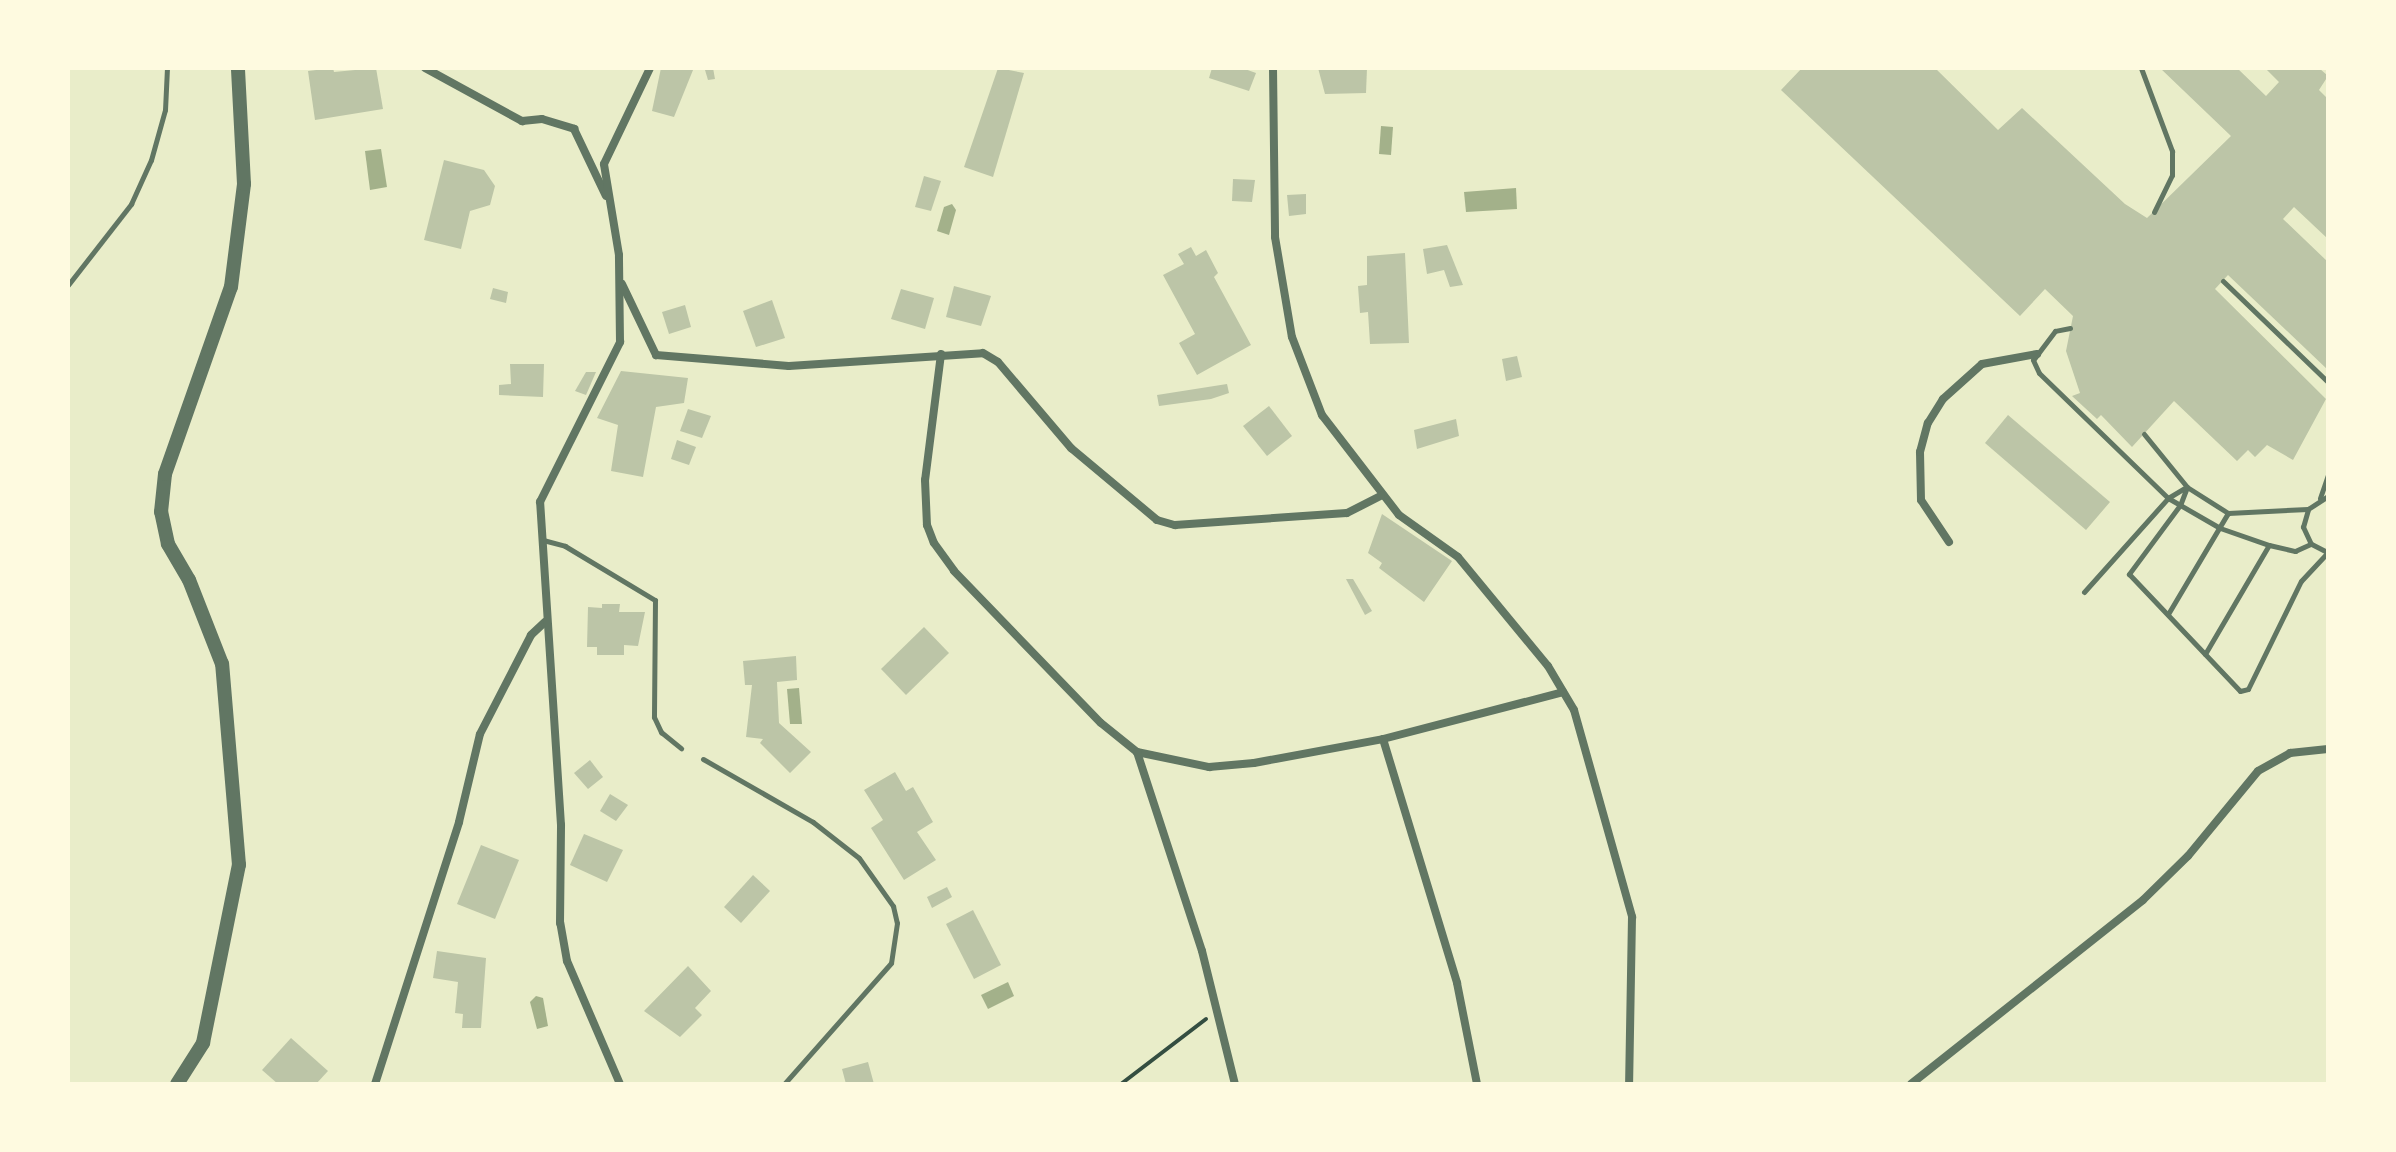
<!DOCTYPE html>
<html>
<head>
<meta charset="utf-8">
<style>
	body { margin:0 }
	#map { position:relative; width:2396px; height:1152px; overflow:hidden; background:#e9edc9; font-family:"Fira Sans",sans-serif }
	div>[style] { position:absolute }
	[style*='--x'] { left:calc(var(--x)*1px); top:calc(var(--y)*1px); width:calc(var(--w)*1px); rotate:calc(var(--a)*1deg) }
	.water>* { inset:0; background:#a3b18a }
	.building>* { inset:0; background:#bcc5a7 }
	.path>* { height:4px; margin:-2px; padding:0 2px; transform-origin:2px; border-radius:2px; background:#344e41 }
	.service>* { height:5px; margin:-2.5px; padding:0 2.5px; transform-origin:2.5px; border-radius:2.5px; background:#617663 }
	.minor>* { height:8px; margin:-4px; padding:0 4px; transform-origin:4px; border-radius:4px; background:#617663 }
	.tertiary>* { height:14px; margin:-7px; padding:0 7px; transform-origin:7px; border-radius:7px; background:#617663 }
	span { translate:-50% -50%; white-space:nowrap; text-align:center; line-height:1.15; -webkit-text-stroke:7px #fefae0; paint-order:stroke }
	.frame { position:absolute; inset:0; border:70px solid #fefae0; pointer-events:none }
</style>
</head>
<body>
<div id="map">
	<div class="water">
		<i style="clip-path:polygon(1381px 126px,1393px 127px,1391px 155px,1379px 154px)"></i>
		<i style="clip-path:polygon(381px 149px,387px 187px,370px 190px,365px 151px)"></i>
		<i style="clip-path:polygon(1516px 188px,1517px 209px,1466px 212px,1464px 192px)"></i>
		<i style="clip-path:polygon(952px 204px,956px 210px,949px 235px,937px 231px,944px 207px)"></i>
		<i style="clip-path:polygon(799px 688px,802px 724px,790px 724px,787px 689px)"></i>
		<i style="clip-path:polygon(1008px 982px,1014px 996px,988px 1009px,981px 995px)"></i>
		<i style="clip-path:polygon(536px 996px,543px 998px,548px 1026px,537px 1029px,530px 1002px)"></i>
	</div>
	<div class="building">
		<i style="clip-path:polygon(333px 68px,334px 72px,376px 68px,383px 109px,315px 120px,308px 71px)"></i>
		<i style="clip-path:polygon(661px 68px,693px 70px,674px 117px,652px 111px)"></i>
		<i style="clip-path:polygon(713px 68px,715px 79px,708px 80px,705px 70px)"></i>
		<i style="clip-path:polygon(998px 68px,1024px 73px,993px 177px,964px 167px)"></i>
		<i style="clip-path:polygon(1212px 68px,1242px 68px,1256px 73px,1249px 91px,1209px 78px)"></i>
		<i style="clip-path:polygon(1318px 68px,1367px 68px,1366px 93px,1325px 94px)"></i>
		<i style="clip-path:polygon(1802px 68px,1935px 68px,1998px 130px,2022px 108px,2125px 204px,2147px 218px,2231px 136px,2160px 68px,2237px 68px,2266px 96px,2279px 82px,2265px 68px,2319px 68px,2328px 76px,2319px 90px,2328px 99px,2328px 239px,2294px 207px,2283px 219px,2328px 262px,2328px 370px,2228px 275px,2215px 289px,2326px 399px,2293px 460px,2267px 445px,2255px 457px,2248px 450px,2237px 461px,2174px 401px,2132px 447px,2101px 415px,2097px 419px,2072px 396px,2080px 393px,2066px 351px,2073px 316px,2045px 289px,2020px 316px,1781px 90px)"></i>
		<i style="clip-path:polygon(444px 160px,484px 170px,495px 186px,490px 205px,470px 211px,461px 249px,424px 240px)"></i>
		<i style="clip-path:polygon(924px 176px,941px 181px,931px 211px,915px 207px)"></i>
		<i style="clip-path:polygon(1233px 179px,1255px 180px,1252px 202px,1232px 201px)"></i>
		<i style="clip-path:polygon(1306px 194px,1306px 214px,1289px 216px,1287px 195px)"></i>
		<i style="clip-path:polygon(1447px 245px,1463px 285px,1450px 287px,1444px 270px,1427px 274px,1423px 249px)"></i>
		<i style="clip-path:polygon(1191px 247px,1196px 256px,1206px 250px,1218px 273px,1214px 277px,1251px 345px,1197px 375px,1179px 343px,1195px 334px,1163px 275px,1184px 264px,1178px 254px)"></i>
		<i style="clip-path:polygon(1405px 253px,1409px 343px,1370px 344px,1368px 312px,1360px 313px,1358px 286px,1367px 285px,1367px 256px)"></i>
		<i style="clip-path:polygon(954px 286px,991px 296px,981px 326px,946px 317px)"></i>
		<i style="clip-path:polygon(493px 288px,508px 292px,506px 303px,490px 299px)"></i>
		<i style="clip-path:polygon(901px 289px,934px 298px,925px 329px,891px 319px)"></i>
		<i style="clip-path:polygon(772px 300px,785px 338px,756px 347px,743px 311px)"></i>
		<i style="clip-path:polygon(685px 305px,691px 327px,669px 334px,662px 312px)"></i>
		<i style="clip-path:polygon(1517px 356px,1522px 377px,1506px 381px,1502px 359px)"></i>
		<i style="clip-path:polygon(510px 364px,544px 364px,543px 397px,499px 395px,499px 385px,511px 384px)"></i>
		<i style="clip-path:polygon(621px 371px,688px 378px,684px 403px,656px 407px,643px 477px,611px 471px,618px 425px,597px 418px)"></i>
		<i style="clip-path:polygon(586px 372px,596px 372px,586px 395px,575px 391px)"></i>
		<i style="clip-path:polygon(1227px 384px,1229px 393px,1211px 399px,1159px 406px,1157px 395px)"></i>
		<i style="clip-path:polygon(1269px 406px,1292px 436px,1267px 456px,1243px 426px)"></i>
		<i style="clip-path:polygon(688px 409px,711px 416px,702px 438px,680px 431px)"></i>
		<i style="clip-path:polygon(2008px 415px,2110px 502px,2086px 530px,1985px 443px)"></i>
		<i style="clip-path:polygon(1456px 419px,1459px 436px,1417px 449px,1414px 430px)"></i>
		<i style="clip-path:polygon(677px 440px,696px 447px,689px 465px,671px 459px)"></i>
		<i style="clip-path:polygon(1382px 514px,1452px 561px,1424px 602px,1379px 568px,1382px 563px,1368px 553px)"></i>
		<i style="clip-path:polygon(1346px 579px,1353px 579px,1372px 611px,1365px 615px)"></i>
		<i style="clip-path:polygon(602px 604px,620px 604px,619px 612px,645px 612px,638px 646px,624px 645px,624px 655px,597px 655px,597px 647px,587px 647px,588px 607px,602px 608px)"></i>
		<i style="clip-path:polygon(924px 627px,949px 653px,906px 695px,881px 669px)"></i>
		<i style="clip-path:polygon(796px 656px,797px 680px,777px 682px,779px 723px,811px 752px,790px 773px,760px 743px,763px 739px,746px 737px,752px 685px,745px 685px,743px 661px)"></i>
		<i style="clip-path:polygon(590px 760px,603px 777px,588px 789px,574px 773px)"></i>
		<i style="clip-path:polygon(895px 772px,906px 791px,913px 787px,933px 822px,917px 832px,936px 860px,904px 880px,871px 828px,883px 820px,864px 790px)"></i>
		<i style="clip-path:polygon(610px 794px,628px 805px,616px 821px,600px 811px)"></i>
		<i style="clip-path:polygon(584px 834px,623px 850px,607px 882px,570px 865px)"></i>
		<i style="clip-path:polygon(481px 845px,519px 860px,495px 919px,457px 904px)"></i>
		<i style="clip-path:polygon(753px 875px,770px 891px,741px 923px,724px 907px)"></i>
		<i style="clip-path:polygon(947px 887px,952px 897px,932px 908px,927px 897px)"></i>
		<i style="clip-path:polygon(973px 910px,1001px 965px,974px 979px,946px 924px)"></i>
		<i style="clip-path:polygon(437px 951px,486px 958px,481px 1028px,462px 1028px,463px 1014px,455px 1013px,458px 982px,433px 978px)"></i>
		<i style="clip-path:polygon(688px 966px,711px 991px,695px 1008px,702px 1015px,680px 1037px,644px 1011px)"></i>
		<i style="clip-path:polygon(291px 1038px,328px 1071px,316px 1084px,278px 1084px,262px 1070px)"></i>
		<i style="clip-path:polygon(868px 1062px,874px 1084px,846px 1084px,842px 1069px)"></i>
	</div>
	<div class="path">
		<i style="--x:1121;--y:1084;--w:107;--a:-37.4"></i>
	</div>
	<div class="service">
		<i style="--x:2141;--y:68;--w:89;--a:69.5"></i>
		<i style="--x:2172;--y:151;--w:24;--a:90"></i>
		<i style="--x:2172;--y:175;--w:41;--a:115.9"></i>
		<i style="--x:2223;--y:281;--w:146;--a:43.9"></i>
		<i style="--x:68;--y:285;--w:103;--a:-52.1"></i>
		<i style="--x:131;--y:204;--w:48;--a:-65.6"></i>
		<i style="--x:151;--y:160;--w:52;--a:-74.4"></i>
		<i style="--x:165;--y:110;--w:42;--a:-87.3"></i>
		<i style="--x:2070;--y:328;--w:15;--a:169"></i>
		<i style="--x:2055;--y:331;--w:36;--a:127"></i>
		<i style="--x:2033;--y:360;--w:14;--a:65"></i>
		<i style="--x:2039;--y:373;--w:180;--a:44.1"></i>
		<i style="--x:2168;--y:498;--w:60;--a:30"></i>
		<i style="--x:2220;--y:528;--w:52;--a:19.1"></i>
		<i style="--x:2269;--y:545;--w:27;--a:13"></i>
		<i style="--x:2295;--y:551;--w:17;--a:-24"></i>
		<i style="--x:2144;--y:434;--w:68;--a:50.9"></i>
		<i style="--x:2187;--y:487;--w:49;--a:32.4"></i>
		<i style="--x:2187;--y:487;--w:19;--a:111"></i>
		<i style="--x:2180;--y:505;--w:86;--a:126.5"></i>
		<i style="--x:2129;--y:574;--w:161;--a:46.5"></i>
		<i style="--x:2240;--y:691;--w:8;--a:-14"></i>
		<i style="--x:2248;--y:689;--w:120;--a:-63.9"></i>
		<i style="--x:2301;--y:581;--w:38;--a:-47"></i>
		<i style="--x:2320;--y:498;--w:24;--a:-71"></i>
		<i style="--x:543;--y:540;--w:23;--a:15"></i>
		<i style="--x:565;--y:546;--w:105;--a:31"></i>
		<i style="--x:655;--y:600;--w:117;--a:90.5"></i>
		<i style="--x:654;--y:717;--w:17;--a:65"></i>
		<i style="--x:661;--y:732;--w:26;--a:39"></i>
		<i style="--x:2327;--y:552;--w:18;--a:-153"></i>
		<i style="--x:2311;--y:544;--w:19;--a:-115"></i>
		<i style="--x:2303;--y:527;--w:19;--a:-74"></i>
		<i style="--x:2308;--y:509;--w:24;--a:-33"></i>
		<i style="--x:2084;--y:592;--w:126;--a:-48.2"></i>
		<i style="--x:2168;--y:498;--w:21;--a:-31"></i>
		<i style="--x:2168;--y:614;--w:117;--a:-59.3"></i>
		<i style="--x:2228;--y:513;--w:80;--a:-2.9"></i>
		<i style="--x:2205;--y:654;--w:126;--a:-59.6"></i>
		<i style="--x:703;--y:759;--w:127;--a:29.8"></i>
		<i style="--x:813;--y:822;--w:58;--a:38"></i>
		<i style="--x:859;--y:858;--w:59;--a:54.7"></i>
		<i style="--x:893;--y:906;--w:17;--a:77"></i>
		<i style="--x:897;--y:923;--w:40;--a:98.5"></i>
		<i style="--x:891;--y:963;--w:162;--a:131.5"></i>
	</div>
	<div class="minor">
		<i style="--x:425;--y:68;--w:111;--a:28.7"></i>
		<i style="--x:522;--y:121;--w:20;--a:-6"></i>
		<i style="--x:542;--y:119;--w:34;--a:17"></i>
		<i style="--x:574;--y:129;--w:74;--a:64.5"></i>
		<i style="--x:1273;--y:68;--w:169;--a:89.3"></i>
		<i style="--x:1275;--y:237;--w:101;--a:80.4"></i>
		<i style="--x:1292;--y:337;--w:84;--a:69"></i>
		<i style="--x:1322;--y:415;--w:126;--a:52.4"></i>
		<i style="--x:1399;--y:515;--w:72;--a:35.4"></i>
		<i style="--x:1458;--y:557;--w:141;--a:50.5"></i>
		<i style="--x:1548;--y:666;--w:51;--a:59.4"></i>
		<i style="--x:1574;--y:710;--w:215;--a:74.3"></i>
		<i style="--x:1632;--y:917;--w:167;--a:91"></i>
		<i style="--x:622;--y:284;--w:79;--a:64.4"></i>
		<i style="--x:656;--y:355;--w:133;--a:4.7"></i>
		<i style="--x:789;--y:366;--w:194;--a:-3.8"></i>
		<i style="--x:983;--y:353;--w:17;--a:31"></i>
		<i style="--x:998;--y:362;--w:113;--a:49.7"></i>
		<i style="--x:1071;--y:448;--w:112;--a:39.9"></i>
		<i style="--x:1157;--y:520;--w:19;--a:16"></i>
		<i style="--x:1175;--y:525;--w:172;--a:-4"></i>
		<i style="--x:1347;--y:513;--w:38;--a:-27"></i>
		<i style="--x:941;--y:354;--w:127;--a:97.2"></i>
		<i style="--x:925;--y:480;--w:45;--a:87.5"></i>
		<i style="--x:927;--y:525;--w:19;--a:69"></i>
		<i style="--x:934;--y:543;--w:34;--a:54"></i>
		<i style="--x:954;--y:571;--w:211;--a:46"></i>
		<i style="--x:1101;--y:723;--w:46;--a:38.9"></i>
		<i style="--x:1137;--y:752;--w:74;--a:11.8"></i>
		<i style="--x:1209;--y:767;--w:45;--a:-5.1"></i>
		<i style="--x:1254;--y:763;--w:131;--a:-10.5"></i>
		<i style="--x:1383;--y:739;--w:186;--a:-14.6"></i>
		<i style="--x:1949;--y:542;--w:50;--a:-123.7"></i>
		<i style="--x:1921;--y:500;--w:48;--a:-91.2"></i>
		<i style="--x:1920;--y:452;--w:30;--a:-75"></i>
		<i style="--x:1928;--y:423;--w:28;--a:-58"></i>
		<i style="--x:1943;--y:399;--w:52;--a:-41.9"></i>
		<i style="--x:1982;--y:364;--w:56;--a:-10.3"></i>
		<i style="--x:1383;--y:739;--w:255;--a:73.1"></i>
		<i style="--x:1457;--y:983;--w:103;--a:78.8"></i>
		<i style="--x:1137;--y:752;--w:209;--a:71.9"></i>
		<i style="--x:1202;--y:951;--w:137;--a:76.1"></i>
		<i style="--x:375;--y:1084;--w:275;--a:-72.2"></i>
		<i style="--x:459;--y:822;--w:90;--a:-76.6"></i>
		<i style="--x:480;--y:734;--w:111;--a:-62.7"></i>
		<i style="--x:531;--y:635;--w:19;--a:-43"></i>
		<i style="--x:620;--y:1084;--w:134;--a:-113.3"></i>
		<i style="--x:567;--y:961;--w:39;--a:-100"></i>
		<i style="--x:560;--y:923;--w:98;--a:-89.4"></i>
		<i style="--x:561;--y:825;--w:324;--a:-93.7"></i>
		<i style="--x:540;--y:502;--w:179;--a:-63.4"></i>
		<i style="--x:620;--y:342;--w:87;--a:-90.7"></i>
		<i style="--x:619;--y:255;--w:92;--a:-99.4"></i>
		<i style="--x:604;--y:164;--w:106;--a:-64.4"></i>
		<i style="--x:1911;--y:1084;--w:296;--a:-38.4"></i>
		<i style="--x:2143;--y:900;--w:63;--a:-44.4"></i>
		<i style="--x:2188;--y:856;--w:110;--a:-50.5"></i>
		<i style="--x:2258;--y:771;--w:37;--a:-29"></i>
		<i style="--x:2290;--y:753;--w:38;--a:-6"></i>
	</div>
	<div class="tertiary">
		<i style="--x:177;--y:1084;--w:49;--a:-57.6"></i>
		<i style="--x:203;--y:1043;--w:182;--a:-78.6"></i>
		<i style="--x:239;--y:865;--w:202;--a:-94.8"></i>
		<i style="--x:222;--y:664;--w:90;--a:-111.4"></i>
		<i style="--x:189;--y:580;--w:42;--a:-120.3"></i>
		<i style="--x:168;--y:544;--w:33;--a:-102"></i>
		<i style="--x:161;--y:512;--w:38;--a:-84"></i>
		<i style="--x:165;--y:474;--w:198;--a:-70.6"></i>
		<i style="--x:231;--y:287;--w:104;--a:-82.8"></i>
		<i style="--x:244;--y:184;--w:116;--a:-93"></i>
	</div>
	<div class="frame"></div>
</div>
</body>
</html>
